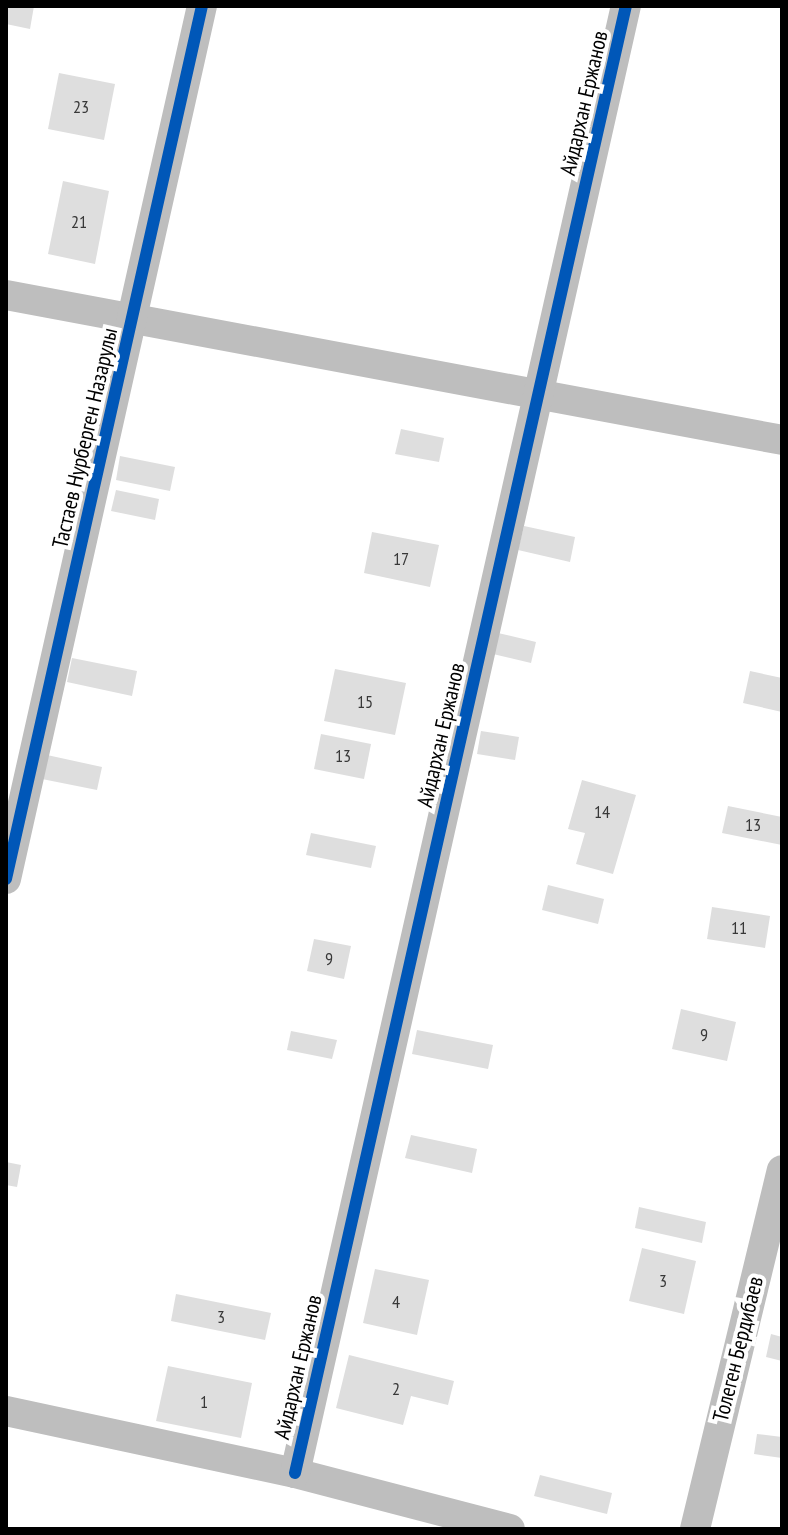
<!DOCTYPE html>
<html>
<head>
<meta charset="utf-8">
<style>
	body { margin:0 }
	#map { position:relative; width:788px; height:1535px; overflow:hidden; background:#fff; font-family:"PT Sans Narrow",sans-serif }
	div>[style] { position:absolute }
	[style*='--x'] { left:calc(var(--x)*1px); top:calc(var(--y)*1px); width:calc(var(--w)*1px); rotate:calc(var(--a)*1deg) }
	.building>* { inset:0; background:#dedede }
	.minor>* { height:30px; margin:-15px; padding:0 15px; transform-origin:15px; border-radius:15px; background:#bebebe }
	.cycleway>* { height:12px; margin:-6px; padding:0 6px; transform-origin:6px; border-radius:6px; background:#0057b8 }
	span { translate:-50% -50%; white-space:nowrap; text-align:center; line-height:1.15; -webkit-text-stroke:8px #fff; paint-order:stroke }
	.number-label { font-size:18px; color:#383838 }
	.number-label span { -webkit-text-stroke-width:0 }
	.street-label { font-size:22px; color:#000 }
	.frame { position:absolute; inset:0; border:8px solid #000; pointer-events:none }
</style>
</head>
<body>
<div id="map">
	<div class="building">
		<i style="clip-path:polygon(6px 6px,34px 6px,30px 29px,6px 24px)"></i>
		<i style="clip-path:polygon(59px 73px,115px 84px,104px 140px,48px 129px)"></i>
		<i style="clip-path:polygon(63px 181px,109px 191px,95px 264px,48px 254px)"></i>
		<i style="clip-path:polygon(401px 429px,444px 438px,439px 462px,395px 454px)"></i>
		<i style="clip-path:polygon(120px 456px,175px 467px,170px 491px,116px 480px)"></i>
		<i style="clip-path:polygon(116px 490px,159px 499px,155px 520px,111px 511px)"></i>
		<i style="clip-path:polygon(524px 526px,575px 537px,570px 562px,518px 550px)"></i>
		<i style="clip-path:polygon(372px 532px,439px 545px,430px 587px,364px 573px)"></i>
		<i style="clip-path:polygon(498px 633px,536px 642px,531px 663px,493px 654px)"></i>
		<i style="clip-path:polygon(72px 658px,137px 671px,132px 696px,67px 682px)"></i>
		<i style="clip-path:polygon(335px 669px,406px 683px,395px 735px,324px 721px)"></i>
		<i style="clip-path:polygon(750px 671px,782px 678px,782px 712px,743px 703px)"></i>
		<i style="clip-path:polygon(481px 731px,519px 737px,515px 760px,477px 754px)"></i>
		<i style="clip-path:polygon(321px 734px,371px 744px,364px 779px,314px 769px)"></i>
		<i style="clip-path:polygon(47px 755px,102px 767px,97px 790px,42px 779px)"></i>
		<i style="clip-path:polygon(582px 780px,636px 795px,613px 874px,576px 864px,585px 833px,568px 829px)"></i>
		<i style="clip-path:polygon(728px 806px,782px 817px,782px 845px,722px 833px)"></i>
		<i style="clip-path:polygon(311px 833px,376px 846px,371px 868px,306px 855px)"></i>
		<i style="clip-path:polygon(548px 885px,604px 899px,598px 924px,542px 910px)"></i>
		<i style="clip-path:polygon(712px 907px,770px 916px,765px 948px,707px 939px)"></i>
		<i style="clip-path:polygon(314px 939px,351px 946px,344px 979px,307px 971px)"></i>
		<i style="clip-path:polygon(681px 1009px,736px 1022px,727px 1061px,672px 1049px)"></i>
		<i style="clip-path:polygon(417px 1030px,493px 1045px,488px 1069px,412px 1054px)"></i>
		<i style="clip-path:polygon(291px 1031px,337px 1040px,332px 1059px,287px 1050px)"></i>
		<i style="clip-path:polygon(411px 1135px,477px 1149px,472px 1173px,405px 1158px)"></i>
		<i style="clip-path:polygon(6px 1162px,21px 1165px,17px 1187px,6px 1185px)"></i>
		<i style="clip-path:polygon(639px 1207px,706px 1222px,702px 1243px,635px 1228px)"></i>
		<i style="clip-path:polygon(642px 1248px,696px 1261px,684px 1314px,629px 1301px)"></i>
		<i style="clip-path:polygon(375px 1269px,429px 1280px,417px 1335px,363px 1323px)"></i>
		<i style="clip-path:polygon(176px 1294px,271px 1313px,265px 1340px,171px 1321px)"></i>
		<i style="clip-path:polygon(771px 1334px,782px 1337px,782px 1361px,766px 1357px)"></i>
		<i style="clip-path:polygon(349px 1355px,454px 1381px,448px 1405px,411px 1396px,403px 1425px,336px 1408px)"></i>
		<i style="clip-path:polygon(168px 1366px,252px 1383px,241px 1438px,156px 1421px)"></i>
		<i style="clip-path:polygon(757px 1434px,782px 1437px,782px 1458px,754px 1454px)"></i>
		<i style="clip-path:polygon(540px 1475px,612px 1493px,607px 1514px,534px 1496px)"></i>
	</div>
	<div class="minor">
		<i style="--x:6;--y:295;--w:789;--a:10.58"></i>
		<i style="--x:6;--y:879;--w:895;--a:-77.35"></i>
		<i style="--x:6;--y:1411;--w:296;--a:12.1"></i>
		<i style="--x:295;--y:1473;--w:222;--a:14.6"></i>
		<i style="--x:295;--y:1473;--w:1504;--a:-77.29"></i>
		<i style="--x:695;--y:1529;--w:369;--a:-76.4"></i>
	</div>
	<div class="cycleway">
		<i style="--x:6;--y:879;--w:895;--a:-77.35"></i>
		<i style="--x:295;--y:1473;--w:1504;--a:-77.29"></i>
	</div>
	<div class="number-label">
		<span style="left:81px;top:107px">23</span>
		<span style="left:79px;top:222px">21</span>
		<span style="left:401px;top:559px">17</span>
		<span style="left:365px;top:702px">15</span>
		<span style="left:343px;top:756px">13</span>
		<span style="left:602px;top:812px">14</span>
		<span style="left:753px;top:825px">13</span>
		<span style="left:739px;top:928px">11</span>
		<span style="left:329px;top:959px">9</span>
		<span style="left:704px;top:1035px">9</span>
		<span style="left:663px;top:1281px">3</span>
		<span style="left:396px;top:1302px">4</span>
		<span style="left:221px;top:1317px">3</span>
		<span style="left:396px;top:1389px">2</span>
		<span style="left:204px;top:1402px">1</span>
	</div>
	<div class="street-label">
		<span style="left:584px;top:103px;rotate:-77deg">Айдархан Ержанов</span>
		<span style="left:85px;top:438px;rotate:-77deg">Тастаев Нурберген Назарулы</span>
		<span style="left:441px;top:735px;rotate:-77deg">Айдархан Ержанов</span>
		<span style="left:738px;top:1349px;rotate:-76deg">Толеген Бердибаев</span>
		<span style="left:298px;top:1367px;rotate:-77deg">Айдархан Ержанов</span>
	</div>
	<div class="frame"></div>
</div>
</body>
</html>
